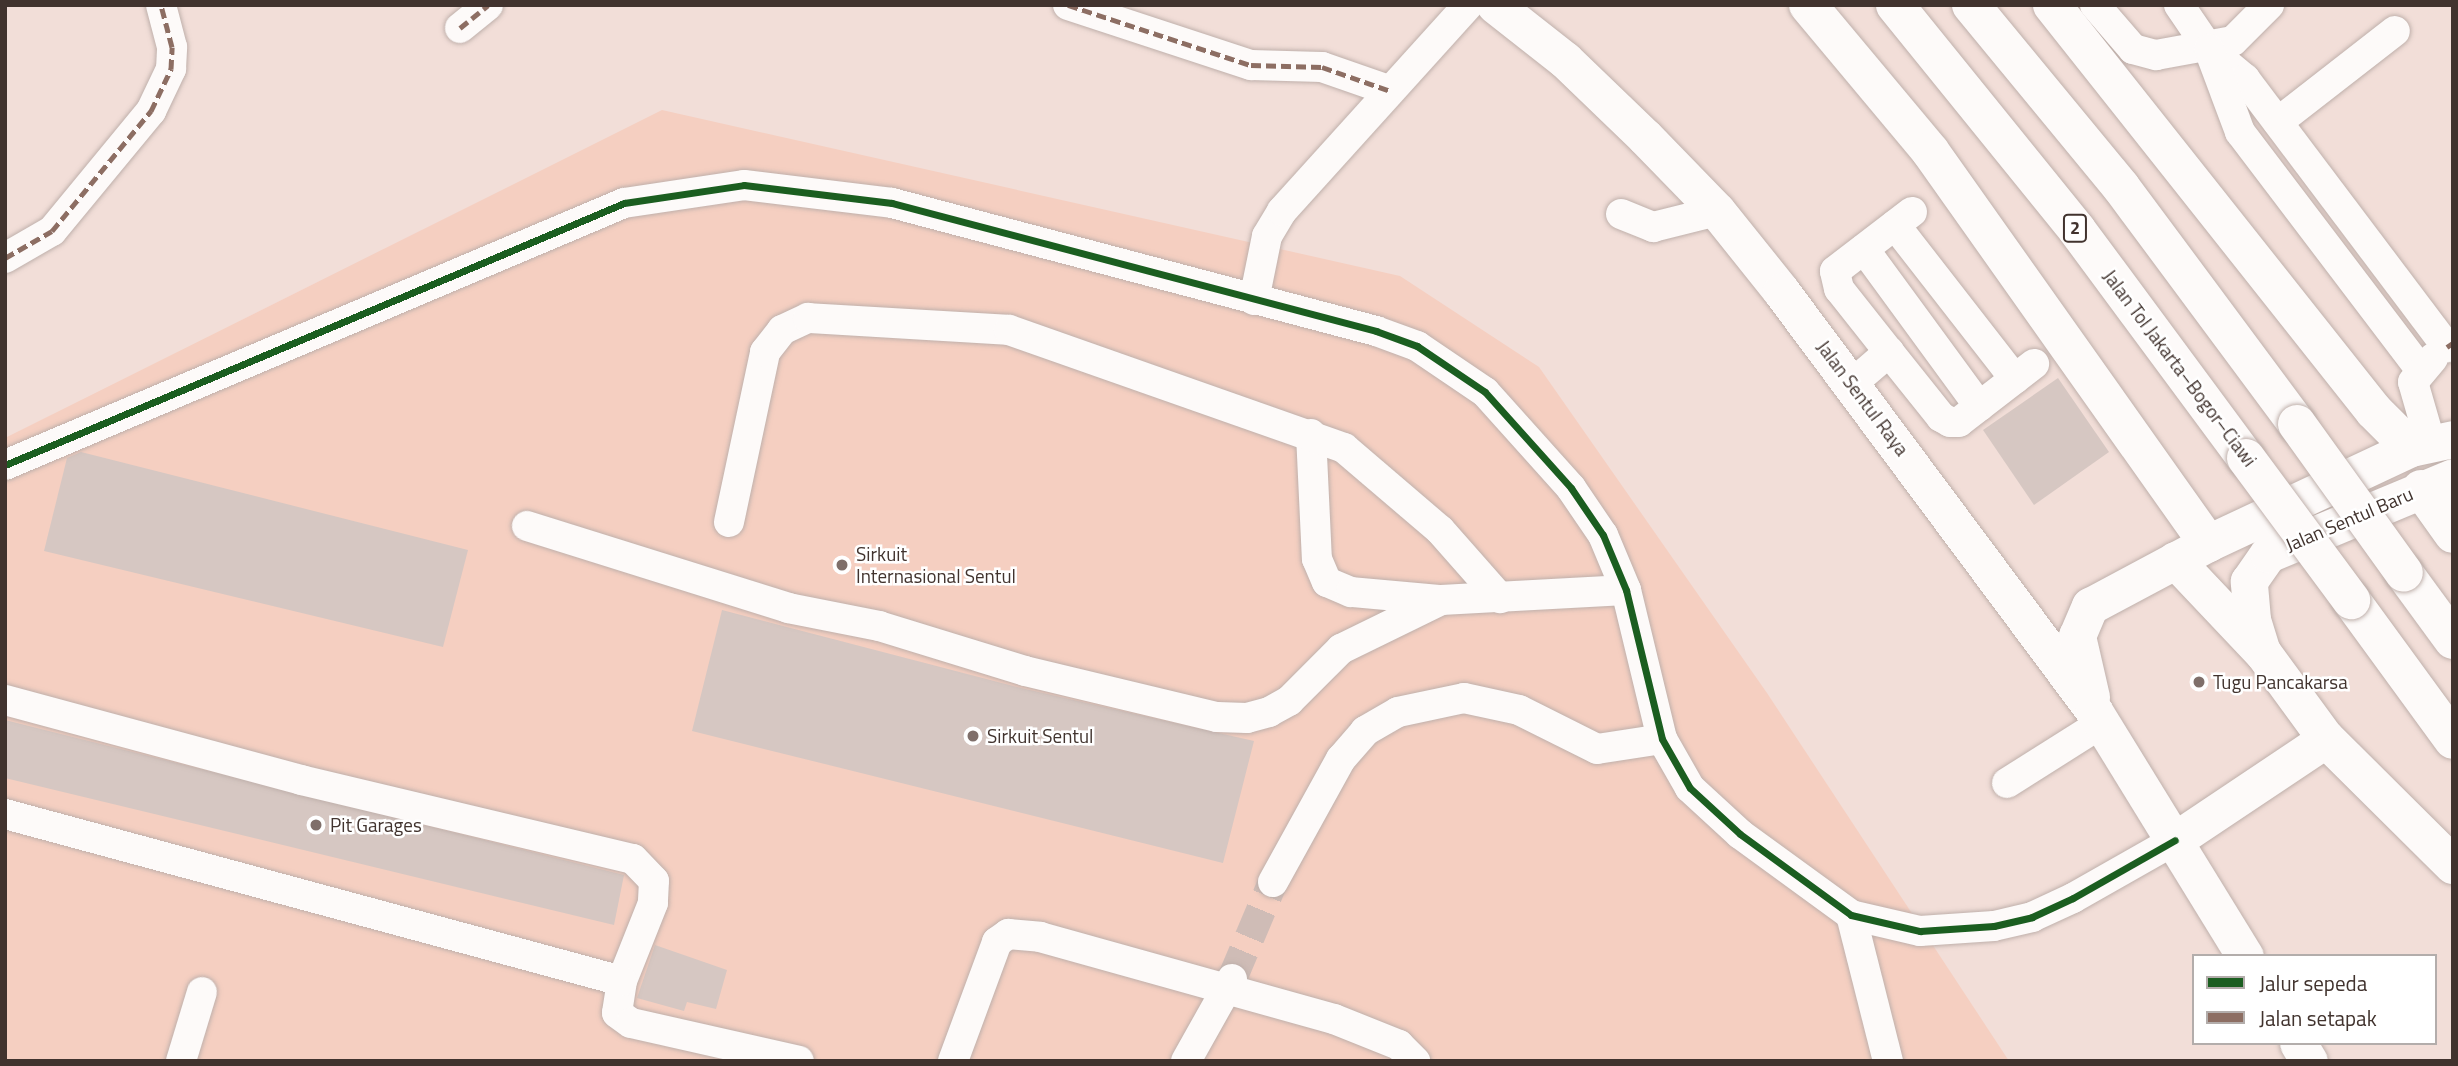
<!DOCTYPE html>
<html>
<head>
<meta charset="utf-8">
<style>
	body { margin:0 }
	#map { position:relative; width:2458px; height:1066px; overflow:hidden; background:#f2ded8; font-family:"Titillium Web",sans-serif }
	div>[style] { position:absolute }
	[style*='--x'] { left:calc(var(--x)*1px); top:calc(var(--y)*1px); width:calc(var(--w)*1px); rotate:calc(var(--a)*1deg) }
	.green>* { inset:0; background:#f5cfc1 }
	.building>* { inset:0; background:#d6c7c2 }
	.minor-tunnel>* { height:30px; margin-top:-15px; transform-origin:0; background:repeating-linear-gradient(90deg,#cfbcb6 0 30px,transparent 0 45px) }
	.roads { filter:drop-shadow(0 0 2px #bfb0ab) drop-shadow(0 0 2px #bfb0ab) }
	.minor>* { height:30px; margin:-15px; padding:0 15px; transform-origin:15px; border-radius:15px; background:#fdfaf9 }
	.major>* { height:37px; margin:-18.5px; padding:0 18.5px; transform-origin:18.5px; border-radius:18.5px; background:#fdfaf9 }
	.highway>* { height:38px; margin:-19px; padding:0 19px; transform-origin:19px; border-radius:19px; background:#fdfaf9 }
	.bridges { filter:drop-shadow(0 0 2px #bfb0ab) drop-shadow(0 0 2px #bfb0ab) }
	.highway-bridge>* { height:38px; margin:-19px; padding:0 19px; transform-origin:19px; border-radius:19px; background:#fdfaf9 }
	.quiet>* { height:5px; margin-top:-2.5px; transform-origin:0; background:repeating-linear-gradient(90deg,#8d6e63 0 10px,transparent 0 15px) }
	.cycleway>* { height:7px; margin:-3.5px; padding:0 3.5px; transform-origin:3.5px; border-radius:3.5px; background:#1b5e20 }
	.dots>* { width:19px; height:19px; translate:-50% -50%; box-sizing:border-box; border:4px solid #fff; border-radius:50% }
	span { translate:-50% -50%; white-space:nowrap; text-align:center; line-height:1.15; -webkit-text-stroke:5px #fff; paint-order:stroke }
	.shield-label span { padding:2px 5px; background:#fff; border:2px solid; border-radius:5px; -webkit-text-stroke-width:0 }
	.shield-label { font-size:18px; color:#41332e; font-weight:700 }
	.street-label { font-size:19px; color:#41332e }
	.poi-label { font-size:19px; color:#41332e }
	.left { translate:0 -50%; text-align:left }
	.frame { position:absolute; inset:0; border:7px solid #41332e; pointer-events:none }
	.legend { position:absolute; left:2192px; top:954px; width:245px; height:91px; box-sizing:border-box; background:#fff; border:2px solid #b3adab; margin:0; padding:9px 12px; list-style:none; font-size:21px; color:#41332e }
	.legend li { display:flex; align-items:center; gap:14px; height:35px }
	.legend b { width:35px; border:2px solid #b3adab }
</style>
</head>
<body>
<div id="map">
	<div class="green">
		<i style="clip-path:polygon(662px 110px,1400px 276px,1539px 367px,1767px 693px,2009px 1061px,5px 1061px,5px 438px)"></i>
	</div>
	<div class="building">
		<i style="clip-path:polygon(2058px 378px,2109px 452px,2034px 505px,1983px 430px)"></i>
		<i style="clip-path:polygon(81px 452px,468px 550px,443px 647px,44px 551px,67px 458px)"></i>
		<i style="clip-path:polygon(722px 610px,1021px 688px,1254px 741px,1223px 863px,692px 731px)"></i>
		<i style="clip-path:polygon(5px 720px,624px 875px,614px 925px,5px 778px)"></i>
		<i style="clip-path:polygon(655px 945px,727px 970px,716px 1009px,687px 1002px,684px 1011px,637px 998px)"></i>
	</div>
	<div class="minor-tunnel">
		<i style="--x:1232;--y:979;--w:105;--a:-67.1"></i>
	</div>
	<div class="roads">
		<div class="minor">
			<i style="--x:1068;--y:5;--w:193;--a:18.2"></i>
			<i style="--x:1251;--y:65;--w:71;--a:1.6"></i>
			<i style="--x:1322;--y:67;--w:70;--a:19.2"></i>
			<i style="--x:2095;--y:5;--w:58;--a:49.2"></i>
			<i style="--x:2133;--y:49;--w:24;--a:15"></i>
			<i style="--x:2156;--y:55;--w:78;--a:-10.3"></i>
			<i style="--x:2233;--y:41;--w:51;--a:-45"></i>
			<i style="--x:2179;--y:5;--w:53;--a:55.7"></i>
			<i style="--x:2209;--y:49;--w:47;--a:39.8"></i>
			<i style="--x:2245;--y:79;--w:336;--a:53"></i>
			<i style="--x:460;--y:28;--w:36;--a:-39"></i>
			<i style="--x:2209;--y:49;--w:89;--a:69.5"></i>
			<i style="--x:2240;--y:132;--w:296;--a:52.8"></i>
			<i style="--x:2278;--y:122;--w:148;--a:-37.9"></i>
			<i style="--x:1621;--y:214;--w:35;--a:22"></i>
			<i style="--x:1653;--y:227;--w:66;--a:-14"></i>
			<i style="--x:1895;--y:225;--w:195;--a:52.1"></i>
			<i style="--x:1864;--y:249;--w:195;--a:53.8"></i>
			<i style="--x:5;--y:258;--w:54;--a:-29.9"></i>
			<i style="--x:52;--y:231;--w:156;--a:-50.5"></i>
			<i style="--x:151;--y:111;--w:47;--a:-64.5"></i>
			<i style="--x:171;--y:69;--w:22;--a:-87"></i>
			<i style="--x:172;--y:47;--w:43;--a:-104.7"></i>
			<i style="--x:1254;--y:300;--w:65;--a:-78.5"></i>
			<i style="--x:1267;--y:236;--w:29;--a:-59"></i>
			<i style="--x:1282;--y:211;--w:278;--a:-47.9"></i>
			<i style="--x:1889;--y:352;--w:83;--a:51.3"></i>
			<i style="--x:1941;--y:417;--w:10;--a:29"></i>
			<i style="--x:1950;--y:422;--w:9;--a:0"></i>
			<i style="--x:1959;--y:422;--w:95;--a:-37.7"></i>
			<i style="--x:1853;--y:383;--w:48;--a:-40.7"></i>
			<i style="--x:1889;--y:352;--w:80;--a:-128.4"></i>
			<i style="--x:1839;--y:289;--w:18;--a:-103"></i>
			<i style="--x:1835;--y:271;--w:97;--a:-37.5"></i>
			<i style="--x:1311;--y:434;--w:125;--a:87.3"></i>
			<i style="--x:1317;--y:559;--w:25;--a:67"></i>
			<i style="--x:1327;--y:582;--w:26;--a:23"></i>
			<i style="--x:1351;--y:592;--w:90;--a:5.1"></i>
			<i style="--x:2430;--y:441;--w:61;--a:-106.1"></i>
			<i style="--x:2413;--y:382;--w:31;--a:-50"></i>
			<i style="--x:5;--y:465;--w:672;--a:-22.94"></i>
			<i style="--x:624;--y:203;--w:121;--a:-8.5"></i>
			<i style="--x:744;--y:185;--w:149;--a:6.9"></i>
			<i style="--x:892;--y:203;--w:501;--a:14.81"></i>
			<i style="--x:1376;--y:331;--w:44;--a:20.1"></i>
			<i style="--x:1417;--y:346;--w:82;--a:34.1"></i>
			<i style="--x:1485;--y:392;--w:129;--a:48.1"></i>
			<i style="--x:1571;--y:488;--w:57;--a:55.8"></i>
			<i style="--x:1603;--y:535;--w:60;--a:67.3"></i>
			<i style="--x:1626;--y:590;--w:153;--a:76.4"></i>
			<i style="--x:1662;--y:739;--w:56;--a:60.3"></i>
			<i style="--x:1690;--y:788;--w:68;--a:42.6"></i>
			<i style="--x:1740;--y:834;--w:137;--a:36.1"></i>
			<i style="--x:1851;--y:915;--w:71;--a:13.1"></i>
			<i style="--x:1920;--y:931;--w:74;--a:-3.9"></i>
			<i style="--x:1994;--y:926;--w:39;--a:-13"></i>
			<i style="--x:2032;--y:917;--w:45;--a:-24.9"></i>
			<i style="--x:2073;--y:898;--w:117;--a:-29.6"></i>
			<i style="--x:729;--y:522;--w:174;--a:-78"></i>
			<i style="--x:765;--y:352;--w:28;--a:-52"></i>
			<i style="--x:782;--y:330;--w:29;--a:-25"></i>
			<i style="--x:808;--y:318;--w:201;--a:3.4"></i>
			<i style="--x:1009;--y:330;--w:355;--a:19.4"></i>
			<i style="--x:1344;--y:448;--w:126;--a:40.5"></i>
			<i style="--x:1440;--y:530;--w:91;--a:48.6"></i>
			<i style="--x:527;--y:526;--w:274;--a:17.4"></i>
			<i style="--x:788;--y:608;--w:93;--a:11.2"></i>
			<i style="--x:879;--y:626;--w:153;--a:17.1"></i>
			<i style="--x:1025;--y:671;--w:197;--a:13.5"></i>
			<i style="--x:1217;--y:717;--w:30;--a:2"></i>
			<i style="--x:1247;--y:718;--w:23;--a:-15"></i>
			<i style="--x:1269;--y:712;--w:23;--a:-29"></i>
			<i style="--x:1289;--y:701;--w:74;--a:-45"></i>
			<i style="--x:1341;--y:649;--w:111;--a:-26.1"></i>
			<i style="--x:1441;--y:600;--w:185;--a:-3.1"></i>
			<i style="--x:5;--y:700;--w:307;--a:15.1"></i>
			<i style="--x:301;--y:780;--w:341;--a:13.4"></i>
			<i style="--x:633;--y:859;--w:30;--a:46"></i>
			<i style="--x:654;--y:881;--w:22;--a:93"></i>
			<i style="--x:653;--y:903;--w:84;--a:111.7"></i>
			<i style="--x:622;--y:981;--w:32;--a:99"></i>
			<i style="--x:617;--y:1013;--w:17;--a:36"></i>
			<i style="--x:631;--y:1023;--w:172;--a:12.7"></i>
			<i style="--x:2007;--y:783;--w:112;--a:-32.3"></i>
			<i style="--x:5;--y:814;--w:639;--a:15.15"></i>
			<i style="--x:1273;--y:882;--w:141;--a:-61.1"></i>
			<i style="--x:1341;--y:759;--w:37;--a:-49"></i>
			<i style="--x:1365;--y:731;--w:38;--a:-30"></i>
			<i style="--x:1398;--y:712;--w:67;--a:-12"></i>
			<i style="--x:1464;--y:698;--w:56;--a:12.3"></i>
			<i style="--x:1519;--y:710;--w:87;--a:26.6"></i>
			<i style="--x:1597;--y:749;--w:66;--a:-8.7"></i>
			<i style="--x:1851;--y:915;--w:151;--a:75.8"></i>
			<i style="--x:181;--y:1061;--w:72;--a:-73.1"></i>
			<i style="--x:953;--y:1061;--w:127;--a:-69.7"></i>
			<i style="--x:997;--y:942;--w:14;--a:-36"></i>
			<i style="--x:1008;--y:934;--w:32;--a:5"></i>
			<i style="--x:1040;--y:937;--w:305;--a:15.6"></i>
			<i style="--x:1334;--y:1019;--w:70;--a:21.8"></i>
			<i style="--x:1399;--y:1045;--w:23;--a:45"></i>
			<i style="--x:1186;--y:1061;--w:94;--a:-60.7"></i>
		</div>
		<div class="major">
			<i style="--x:1495;--y:5;--w:89;--a:38.2"></i>
			<i style="--x:1565;--y:60;--w:111;--a:43.9"></i>
			<i style="--x:1645;--y:137;--w:103;--a:45.8"></i>
			<i style="--x:1717;--y:211;--w:102;--a:51.3"></i>
			<i style="--x:1781;--y:291;--w:524;--a:53.31"></i>
			<i style="--x:2094;--y:711;--w:288;--a:58.4"></i>
			<i style="--x:2261;--y:649;--w:31;--a:-107"></i>
			<i style="--x:2252;--y:619;--w:38;--a:-95"></i>
			<i style="--x:2249;--y:581;--w:33;--a:-55"></i>
			<i style="--x:2268;--y:554;--w:200;--a:-22.6"></i>
			<i style="--x:2091;--y:697;--w:63;--a:-102.9"></i>
			<i style="--x:2077;--y:636;--w:33;--a:-67"></i>
			<i style="--x:2090;--y:606;--w:134;--a:-28.1"></i>
			<i style="--x:2208;--y:543;--w:224;--a:-25.1"></i>
			<i style="--x:2411;--y:448;--w:43;--a:-12.1"></i>
			<i style="--x:2175;--y:840;--w:182;--a:-33.8"></i>
			<i style="--x:2326;--y:739;--w:107;--a:-126.2"></i>
			<i style="--x:2263;--y:653;--w:128;--a:-133.4"></i>
			<i style="--x:2298;--y:1043;--w:21;--a:59"></i>
		</div>
		<div class="highway">
			<i style="--x:1808;--y:5;--w:190;--a:50.1"></i>
			<i style="--x:1930;--y:151;--w:481;--a:54.7"></i>
			<i style="--x:1895;--y:5;--w:289;--a:51"></i>
			<i style="--x:2077;--y:230;--w:284;--a:53.5"></i>
			<i style="--x:1971;--y:5;--w:236;--a:50.5"></i>
			<i style="--x:2121;--y:187;--w:295;--a:53.4"></i>
			<i style="--x:2052;--y:5;--w:518;--a:51.58"></i>
			<i style="--x:2374;--y:411;--w:52;--a:45"></i>
			<i style="--x:2421;--y:489;--w:55;--a:54.6"></i>
			<i style="--x:2404;--y:573;--w:83;--a:53.8"></i>
			<i style="--x:2351;--y:600;--w:173;--a:53.9"></i>
			<i style="--x:2326;--y:739;--w:179;--a:44.8"></i>
		</div>
	</div>
	<div class="bridges">
		<div class="highway-bridge">
			<i style="--x:2297;--y:424;--w:183;--a:54.3"></i>
			<i style="--x:2246;--y:458;--w:177;--a:53.5"></i>
		</div>
	</div>
	<div class="quiet">
		<i style="--x:1068;--y:5;--w:193;--a:18.2"></i>
		<i style="--x:1251;--y:65;--w:71;--a:1.6"></i>
		<i style="--x:1322;--y:67;--w:70;--a:19.2"></i>
		<i style="--x:460;--y:28;--w:36;--a:-39"></i>
		<i style="--x:5;--y:258;--w:54;--a:-29.9"></i>
		<i style="--x:52;--y:231;--w:156;--a:-50.5"></i>
		<i style="--x:151;--y:111;--w:47;--a:-64.5"></i>
		<i style="--x:171;--y:69;--w:22;--a:-87"></i>
		<i style="--x:172;--y:47;--w:43;--a:-104.7"></i>
		<i style="--x:2447;--y:347;--w:7;--a:-34"></i>
	</div>
	<div class="cycleway">
		<i style="--x:5;--y:465;--w:672;--a:-22.94"></i>
		<i style="--x:624;--y:203;--w:121;--a:-8.5"></i>
		<i style="--x:744;--y:185;--w:149;--a:6.9"></i>
		<i style="--x:892;--y:203;--w:501;--a:14.81"></i>
		<i style="--x:1376;--y:331;--w:44;--a:20.1"></i>
		<i style="--x:1417;--y:346;--w:82;--a:34.1"></i>
		<i style="--x:1485;--y:392;--w:129;--a:48.1"></i>
		<i style="--x:1571;--y:488;--w:57;--a:55.8"></i>
		<i style="--x:1603;--y:535;--w:60;--a:67.3"></i>
		<i style="--x:1626;--y:590;--w:153;--a:76.4"></i>
		<i style="--x:1662;--y:739;--w:56;--a:60.3"></i>
		<i style="--x:1690;--y:788;--w:68;--a:42.6"></i>
		<i style="--x:1740;--y:834;--w:137;--a:36.1"></i>
		<i style="--x:1851;--y:915;--w:71;--a:13.1"></i>
		<i style="--x:1920;--y:931;--w:74;--a:-3.9"></i>
		<i style="--x:1994;--y:926;--w:39;--a:-13"></i>
		<i style="--x:2032;--y:917;--w:45;--a:-24.9"></i>
		<i style="--x:2073;--y:898;--w:117;--a:-29.6"></i>
	</div>
	<div class="dots">
		<i style="left:842px;top:565px;background:#7f6f6a"></i>
		<i style="left:2199px;top:682px;background:#7f6f6a"></i>
		<i style="left:973px;top:736px;background:#7f6f6a"></i>
		<i style="left:316px;top:825px;background:#7f6f6a"></i>
	</div>
	<div class="shield-label">
		<span style="left:2075px;top:228px">2</span>
	</div>
	<div class="street-label">
		<span style="left:2180px;top:368px;rotate:53deg">Jalan Tol Jakarta–Bogor–Ciawi</span>
		<span style="left:1863px;top:398px;rotate:53deg">Jalan Sentul Raya</span>
		<span style="left:2349px;top:519px;rotate:-23deg">Jalan Sentul Baru</span>
	</div>
	<div class="poi-label">
		<span class="left" style="left:856px;top:565px">Sirkuit<br>Internasional Sentul</span>
		<span class="left" style="left:2213px;top:682px">Tugu Pancakarsa</span>
		<span class="left" style="left:987px;top:736px">Sirkuit Sentul</span>
		<span class="left" style="left:330px;top:825px">Pit Garages</span>
	</div>
	<div class="frame"></div>
	<ul class="legend">
	<li><b style="height:9px;background:#1b5e20"></b>Jalur sepeda</li>
	<li><b style="height:9px;background:#8d6e63"></b>Jalan setapak</li>
	</ul>
</div>
</body>
</html>
